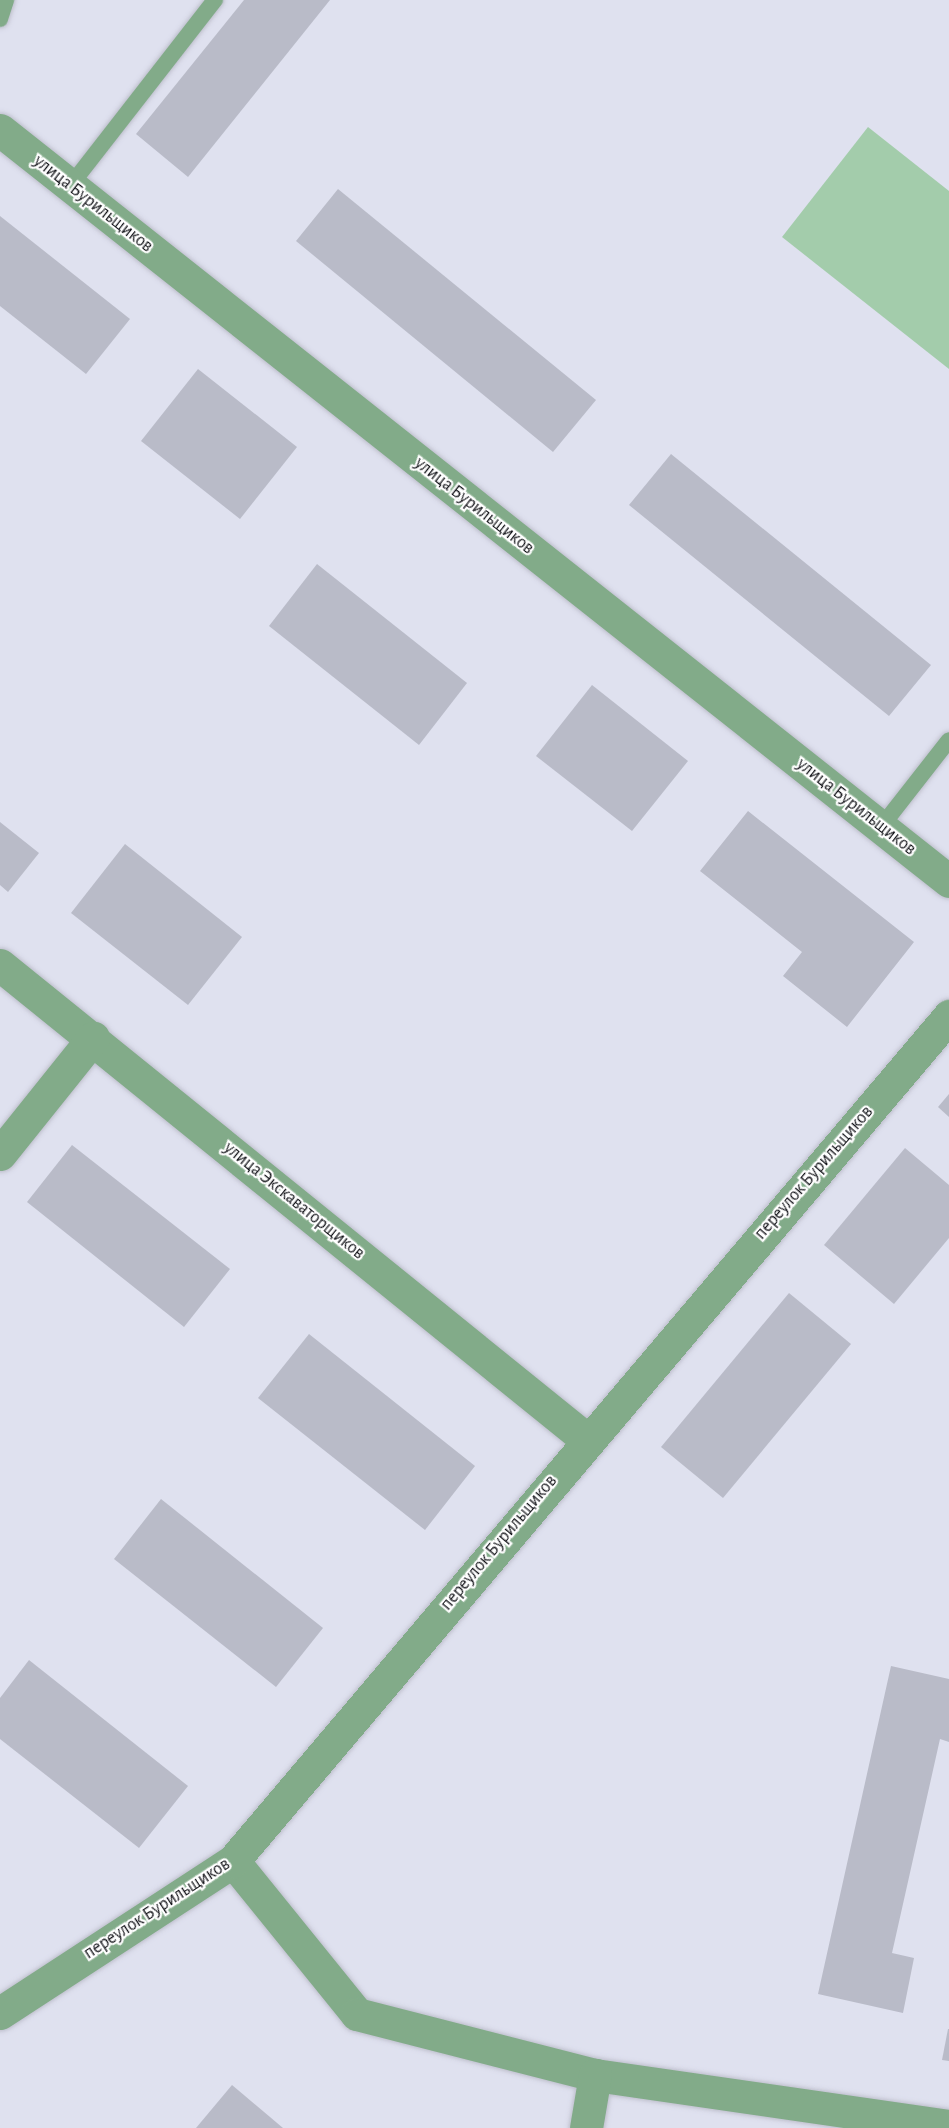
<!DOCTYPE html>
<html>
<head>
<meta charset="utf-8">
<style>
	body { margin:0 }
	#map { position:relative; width:949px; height:2128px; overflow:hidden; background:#dfe1ef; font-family:"Alegreya Sans",sans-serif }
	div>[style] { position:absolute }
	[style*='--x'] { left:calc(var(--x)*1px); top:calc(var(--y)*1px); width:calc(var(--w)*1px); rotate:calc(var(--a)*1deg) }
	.green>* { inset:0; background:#a3ccab }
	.building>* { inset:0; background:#b9bbc8 }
	.roads { filter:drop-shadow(0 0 2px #bebfcc) drop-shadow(0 0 2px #bebfcc) }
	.service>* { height:16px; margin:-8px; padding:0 8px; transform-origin:8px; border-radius:8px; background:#82ab89 }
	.minor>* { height:33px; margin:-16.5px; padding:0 16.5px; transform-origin:16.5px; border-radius:16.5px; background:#82ab89 }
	span { translate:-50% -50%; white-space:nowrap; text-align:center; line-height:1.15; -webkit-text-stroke:4.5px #fff; paint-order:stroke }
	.street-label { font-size:18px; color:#0e0f14 }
</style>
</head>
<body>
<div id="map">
	<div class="green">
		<i style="clip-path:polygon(868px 127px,949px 191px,949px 369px,782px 237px)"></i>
	</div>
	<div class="building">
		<i style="clip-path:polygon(244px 0,330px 0,188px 177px,136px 134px)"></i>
		<i style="clip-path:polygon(338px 189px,596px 400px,553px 452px,296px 241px)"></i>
		<i style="clip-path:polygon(0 216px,130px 319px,86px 374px,0 306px)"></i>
		<i style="clip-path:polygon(198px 369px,297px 447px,240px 519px,141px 441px)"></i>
		<i style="clip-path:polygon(671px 454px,931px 665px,889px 716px,629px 505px)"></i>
		<i style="clip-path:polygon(317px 564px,467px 683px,419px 745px,269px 626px)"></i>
		<i style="clip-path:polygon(592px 685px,688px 761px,632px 831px,536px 756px)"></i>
		<i style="clip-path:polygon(748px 811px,914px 942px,847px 1027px,783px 976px,802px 952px,700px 871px)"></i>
		<i style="clip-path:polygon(0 822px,39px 853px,8px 892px,0 885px)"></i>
		<i style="clip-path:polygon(125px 844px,242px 937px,188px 1005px,71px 913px)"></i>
		<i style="clip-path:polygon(949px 1094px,949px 1117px,938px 1107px)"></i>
		<i style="clip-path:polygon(72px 1145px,230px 1269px,184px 1327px,27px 1202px)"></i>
		<i style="clip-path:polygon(905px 1148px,949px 1185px,949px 1238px,894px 1304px,824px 1245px)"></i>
		<i style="clip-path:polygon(789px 1293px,851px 1344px,723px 1498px,661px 1447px)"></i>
		<i style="clip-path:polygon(309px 1334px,475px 1466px,425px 1530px,258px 1398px)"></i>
		<i style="clip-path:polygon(161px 1499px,323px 1628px,276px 1687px,114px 1559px)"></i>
		<i style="clip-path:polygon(29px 1660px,188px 1786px,139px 1848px,0 1739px,0 1698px)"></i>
		<i style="clip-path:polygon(891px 1666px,949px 1679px,949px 1742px,940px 1739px,892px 1953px,914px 1958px,903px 2013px,818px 1994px)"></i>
		<i style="clip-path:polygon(948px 2029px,949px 2029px,949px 2061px,942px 2060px)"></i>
		<i style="clip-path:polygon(232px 2085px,283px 2128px,196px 2128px)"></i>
	</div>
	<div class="roads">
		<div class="service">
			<i style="--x:0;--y:19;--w:20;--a:-72"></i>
			<i style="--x:70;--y:186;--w:236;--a:-52.1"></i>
			<i style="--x:881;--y:827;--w:110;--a:-52"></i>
		</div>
		<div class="minor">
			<i style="--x:0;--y:130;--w:1210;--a:38.36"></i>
			<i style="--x:0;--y:965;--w:754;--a:38.97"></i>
			<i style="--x:0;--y:1154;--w:149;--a:-51.3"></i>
			<i style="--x:233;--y:1861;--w:197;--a:51"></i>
			<i style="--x:357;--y:2014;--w:246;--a:14.4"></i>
			<i style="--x:595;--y:2075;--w:358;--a:8.2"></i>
			<i style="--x:0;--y:2013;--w:278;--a:-33.1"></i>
			<i style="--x:233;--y:1861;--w:1108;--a:-49.72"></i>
			<i style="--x:586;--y:2128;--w:54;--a:-80.4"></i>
		</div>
	</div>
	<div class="street-label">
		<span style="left:93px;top:204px;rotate:38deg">улица Бурильщиков</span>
		<span style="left:474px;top:506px;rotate:38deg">улица Бурильщиков</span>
		<span style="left:856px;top:807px;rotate:38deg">улица Бурильщиков</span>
		<span style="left:814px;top:1173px;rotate:-49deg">переулок Бурильщиков</span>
		<span style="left:294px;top:1201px;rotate:39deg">улица Экскаваторщиков</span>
		<span style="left:499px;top:1543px;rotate:-50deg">переулок Бурильщиков</span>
		<span style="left:157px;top:1909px;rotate:-33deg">переулок Бурильщиков</span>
	</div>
</div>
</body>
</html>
